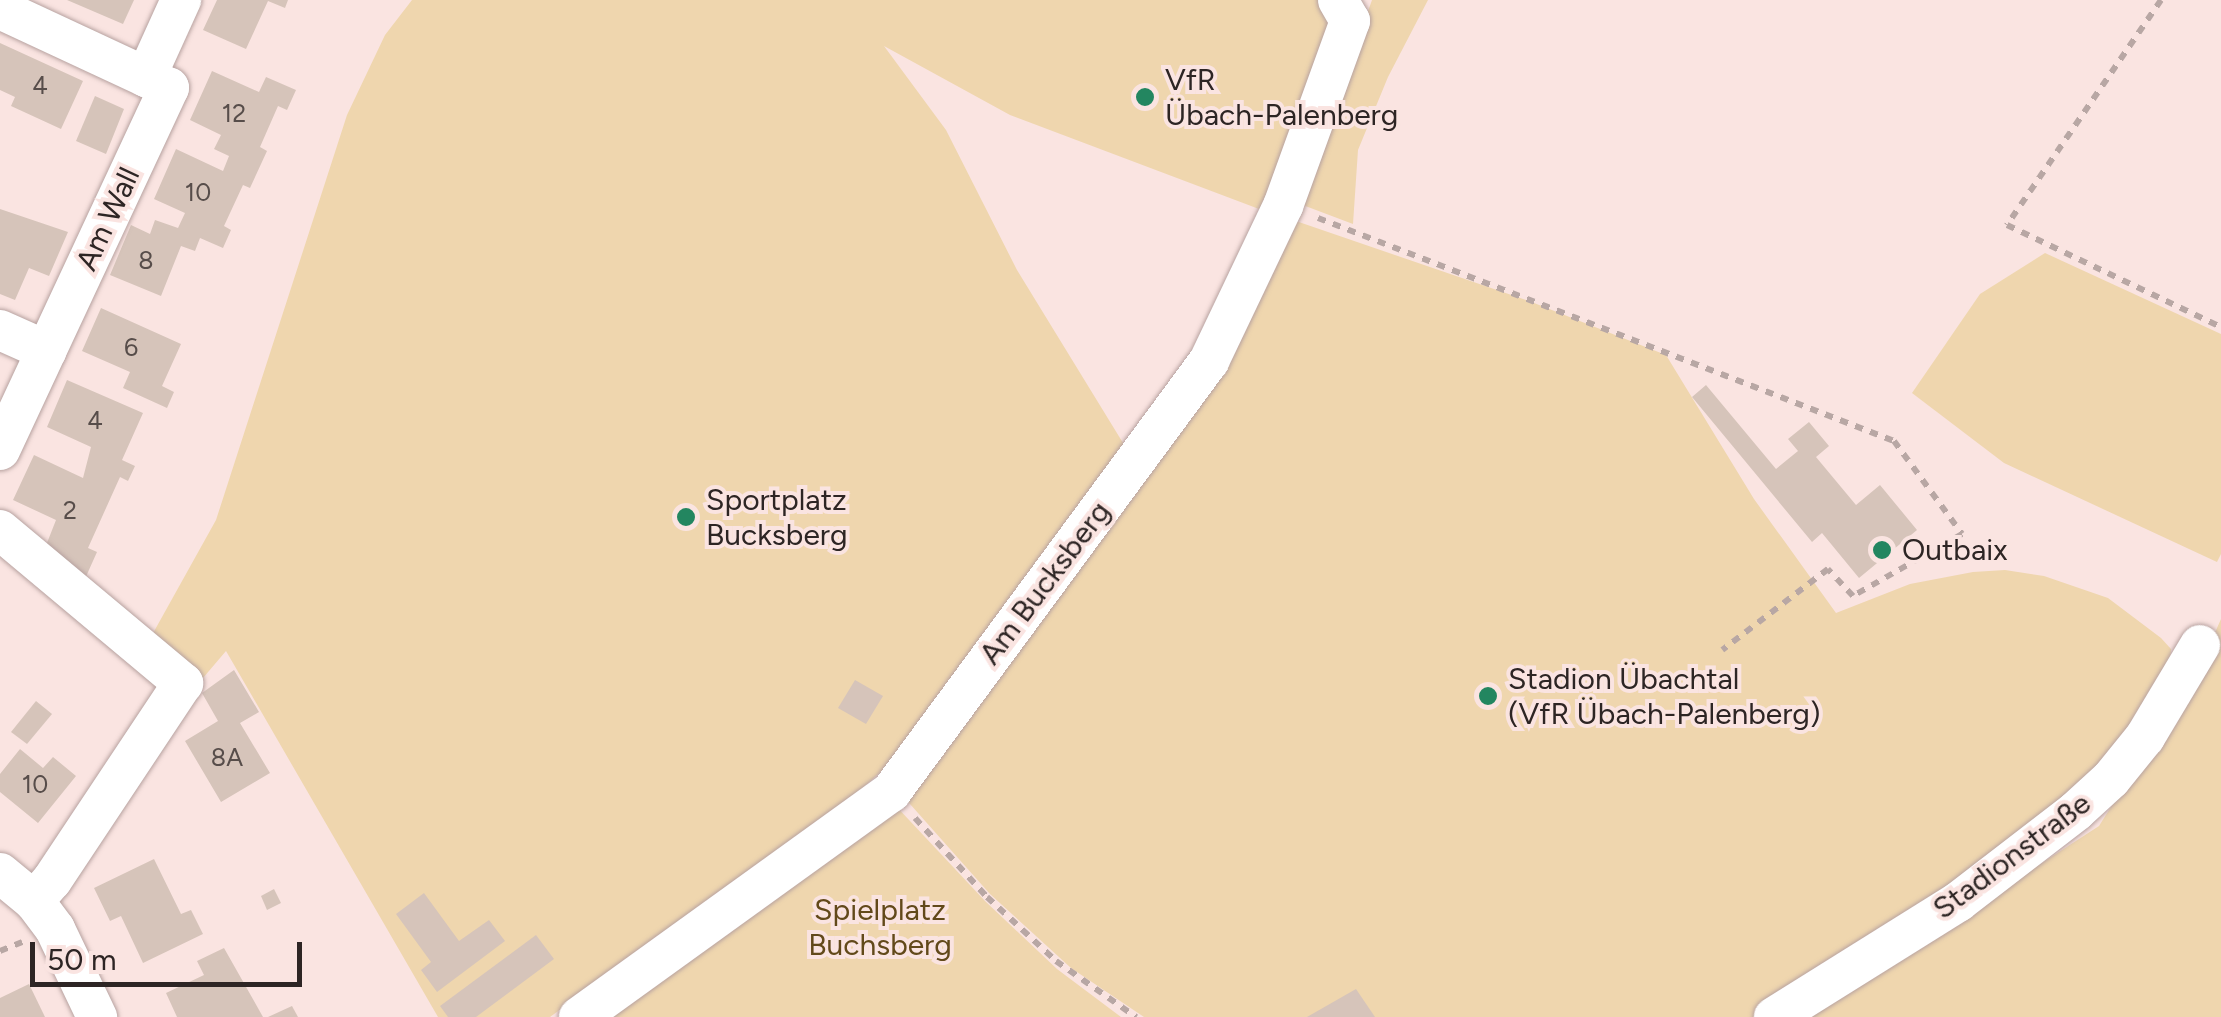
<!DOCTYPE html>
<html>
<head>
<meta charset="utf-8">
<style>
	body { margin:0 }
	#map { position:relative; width:2221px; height:1017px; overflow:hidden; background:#fae4e1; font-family:Figtree,sans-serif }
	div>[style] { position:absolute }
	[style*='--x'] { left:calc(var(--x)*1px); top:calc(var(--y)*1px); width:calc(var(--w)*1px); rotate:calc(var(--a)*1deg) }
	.green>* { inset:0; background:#efd6ae }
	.building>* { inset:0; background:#d6c4ba }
	.path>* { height:6px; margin-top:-3px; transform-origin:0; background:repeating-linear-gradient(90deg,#b8a7a4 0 8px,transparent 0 16px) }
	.roads { filter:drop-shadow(0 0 2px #b7a2a0) drop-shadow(0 0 2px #b7a2a0) }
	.minor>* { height:40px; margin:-20px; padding:0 20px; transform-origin:20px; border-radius:20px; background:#fff }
	.dots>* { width:28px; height:28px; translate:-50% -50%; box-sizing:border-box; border:5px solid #fae4e1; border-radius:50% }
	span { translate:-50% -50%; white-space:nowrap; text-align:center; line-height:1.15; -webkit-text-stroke:8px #fae4e1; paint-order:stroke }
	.number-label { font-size:25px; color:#574d4a }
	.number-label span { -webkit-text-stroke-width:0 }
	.poi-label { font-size:30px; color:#2d2524 }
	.left { translate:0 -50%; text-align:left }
	.street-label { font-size:30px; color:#2d2524 }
	.park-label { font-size:30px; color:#62491a }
	.scale { position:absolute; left:30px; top:942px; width:272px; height:45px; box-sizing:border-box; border:5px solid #2d2524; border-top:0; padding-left:12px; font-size:30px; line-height:35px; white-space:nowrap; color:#2d2524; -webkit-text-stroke:8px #fae4e1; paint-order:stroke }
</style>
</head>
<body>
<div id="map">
	<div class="green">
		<i style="clip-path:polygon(412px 0,1350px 0,1267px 212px,1010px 115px,884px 46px,946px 130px,1017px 270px,1131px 456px,907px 748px,857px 793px,550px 1017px,438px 1017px,226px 651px,203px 678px,152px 635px,216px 520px,347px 115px,385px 35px)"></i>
		<i style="clip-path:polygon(1372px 0,1428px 0,1388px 77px,1358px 150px,1353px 224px,1300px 204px)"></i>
		<i style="clip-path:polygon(1293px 220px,1529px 301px,1666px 355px,1754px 499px,1836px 613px,1910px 584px,1973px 572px,2005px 570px,2044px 576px,2108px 598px,2161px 638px,2171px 649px,2168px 685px,2103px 778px,1763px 1017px,1144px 1017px,1071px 968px,990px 894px,902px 795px)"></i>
		<i style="clip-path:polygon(2045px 253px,2221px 334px,2221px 554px,2217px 562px,2004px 463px,1912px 393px,1980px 294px)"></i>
		<i style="clip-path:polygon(2221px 619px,2221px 1017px,1805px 1017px,2099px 826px,2201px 664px)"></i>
		<i style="clip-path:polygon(895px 805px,985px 901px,1057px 969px,1121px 1017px,610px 1017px)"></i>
	</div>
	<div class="building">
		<i style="clip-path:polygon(67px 0,134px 0,123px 24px)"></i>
		<i style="clip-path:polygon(217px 0,288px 0,285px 8px,268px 1px,246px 49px,203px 30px)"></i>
		<i style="clip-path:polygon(0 43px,83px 81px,61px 129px,11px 106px,15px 97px,0 90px)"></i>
		<i style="clip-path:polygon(212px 71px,259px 92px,266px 77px,296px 90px,287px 110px,278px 106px,260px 147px,267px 151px,250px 188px,243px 185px,224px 226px,231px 230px,223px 248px,200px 238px,195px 251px,181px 246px,161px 296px,110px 275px,131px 225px,150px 234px,155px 220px,178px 228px,185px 213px,154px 199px,176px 149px,223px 171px,229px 156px,214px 149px,221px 135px,190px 120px)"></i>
		<i style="clip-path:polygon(95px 96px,124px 109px,106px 154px,76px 141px)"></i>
		<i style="clip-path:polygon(0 209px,68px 232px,49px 276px,29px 268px,15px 300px,0 294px)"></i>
		<i style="clip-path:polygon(101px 308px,181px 344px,162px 386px,174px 392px,167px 408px,123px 388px,130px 372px,82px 351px)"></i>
		<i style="clip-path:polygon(67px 380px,143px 413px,122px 460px,135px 466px,128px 481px,120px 477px,88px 548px,97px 552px,84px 581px,45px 548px,56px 520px,13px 500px,34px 455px,83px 478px,91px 447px,47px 427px)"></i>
		<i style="clip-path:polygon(1706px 385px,1776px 469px,1798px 451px,1788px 439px,1809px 422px,1829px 446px,1816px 457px,1856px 505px,1880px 485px,1917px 530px,1859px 578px,1822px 533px,1812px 542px,1692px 397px)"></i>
		<i style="clip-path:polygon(234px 670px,259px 712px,240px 723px,270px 773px,221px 802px,185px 741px,218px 721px,202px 693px)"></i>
		<i style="clip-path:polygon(855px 680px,883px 696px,866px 724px,838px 708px)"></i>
		<i style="clip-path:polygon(36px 701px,52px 714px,27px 744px,11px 732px)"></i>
		<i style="clip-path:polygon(20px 749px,43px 768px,53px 757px,76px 776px,38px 823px,0 792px,0 774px)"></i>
		<i style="clip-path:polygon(154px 859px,181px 914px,191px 910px,203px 934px,143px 963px,121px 916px,110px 921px,94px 888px)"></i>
		<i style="clip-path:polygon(274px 889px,281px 903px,267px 910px,261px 896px)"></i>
		<i style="clip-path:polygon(424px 893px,459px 941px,489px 920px,505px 941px,437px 992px,421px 970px,431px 962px,396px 914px)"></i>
		<i style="clip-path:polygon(536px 935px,554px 959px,476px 1017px,448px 1017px,440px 1006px)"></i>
		<i style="clip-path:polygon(224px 948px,263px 1017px,177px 1017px,166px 993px,204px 975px,197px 961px)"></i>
		<i style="clip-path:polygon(29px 984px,45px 1017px,0 1017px,0 998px)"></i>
		<i style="clip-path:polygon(1356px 989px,1375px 1017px,1307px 1017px)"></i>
		<i style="clip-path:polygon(292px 1006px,298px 1017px,268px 1017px)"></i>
	</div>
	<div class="path">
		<i style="--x:2161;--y:0;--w:273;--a:124.4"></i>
		<i style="--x:2007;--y:225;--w:237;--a:25.5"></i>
		<i style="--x:1318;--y:218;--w:618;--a:21.16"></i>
		<i style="--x:1894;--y:441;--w:115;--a:53.8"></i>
		<i style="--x:1962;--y:534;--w:125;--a:150.4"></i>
		<i style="--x:1853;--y:596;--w:37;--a:-133"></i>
		<i style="--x:1828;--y:569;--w:133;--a:142.6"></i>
		<i style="--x:915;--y:818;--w:107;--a:47.7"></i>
		<i style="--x:987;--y:897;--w:94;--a:42.8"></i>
		<i style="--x:1056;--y:961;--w:98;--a:35"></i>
		<i style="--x:0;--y:951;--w:24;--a:-22"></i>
	</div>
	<div class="roads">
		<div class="minor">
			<i style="--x:0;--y:9;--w:161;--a:25"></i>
			<i style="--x:0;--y:330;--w:51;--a:24.1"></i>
			<i style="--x:0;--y:450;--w:400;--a:-65"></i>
			<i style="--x:169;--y:88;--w:25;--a:-154"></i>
			<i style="--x:146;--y:77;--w:85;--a:-65.6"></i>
			<i style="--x:0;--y:530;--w:239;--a:39.9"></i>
			<i style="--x:183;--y:683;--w:237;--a:123.6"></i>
			<i style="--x:52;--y:880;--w:28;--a:131"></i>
			<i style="--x:0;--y:873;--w:44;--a:39.5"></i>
			<i style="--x:34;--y:901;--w:35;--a:53"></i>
			<i style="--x:55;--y:929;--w:98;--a:64.5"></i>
			<i style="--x:579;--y:1017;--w:385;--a:-35.8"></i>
			<i style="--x:891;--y:792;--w:536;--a:-53.58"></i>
			<i style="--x:1209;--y:361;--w:172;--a:-64.5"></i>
			<i style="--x:1283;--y:206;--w:197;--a:-70.1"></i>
			<i style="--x:1350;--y:21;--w:24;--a:-120"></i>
			<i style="--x:1774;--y:1017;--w:217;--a:-32"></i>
			<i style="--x:1958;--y:902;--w:149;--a:-37.6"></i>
			<i style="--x:2076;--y:811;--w:47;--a:-42.4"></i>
			<i style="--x:2111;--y:779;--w:54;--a:-51"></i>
			<i style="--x:2145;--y:737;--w:107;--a:-59.1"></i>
		</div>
	</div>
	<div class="dots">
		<i style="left:1145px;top:97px;background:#238660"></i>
		<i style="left:686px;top:517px;background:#238660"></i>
		<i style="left:1882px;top:550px;background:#238660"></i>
		<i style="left:1488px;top:696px;background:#238660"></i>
	</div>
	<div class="number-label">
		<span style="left:40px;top:85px">4</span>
		<span style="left:234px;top:113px">12</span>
		<span style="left:198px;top:192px">10</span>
		<span style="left:146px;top:260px">8</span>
		<span style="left:131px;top:347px">6</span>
		<span style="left:95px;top:420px">4</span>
		<span style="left:70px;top:510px">2</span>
		<span style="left:227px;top:757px">8A</span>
		<span style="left:35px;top:784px">10</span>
	</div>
	<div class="poi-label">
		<span class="left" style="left:1165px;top:97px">VfR<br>Übach-Palenberg</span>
		<span class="left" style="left:706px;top:517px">Sportplatz<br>Bucksberg</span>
		<span class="left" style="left:1902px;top:550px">Outbaix</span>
		<span class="left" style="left:1508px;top:696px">Stadion Übachtal<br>(VfR Übach-Palenberg)</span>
	</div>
	<div class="street-label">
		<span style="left:108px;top:219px;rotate:-65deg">Am Wall</span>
		<span style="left:1045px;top:583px;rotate:-53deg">Am Bucksberg</span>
		<span style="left:2012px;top:856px;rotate:-37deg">Stadionstraße</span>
	</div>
	<div class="park-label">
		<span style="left:880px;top:927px">Spielplatz<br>Buchsberg</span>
	</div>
	<div class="scale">50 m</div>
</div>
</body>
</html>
